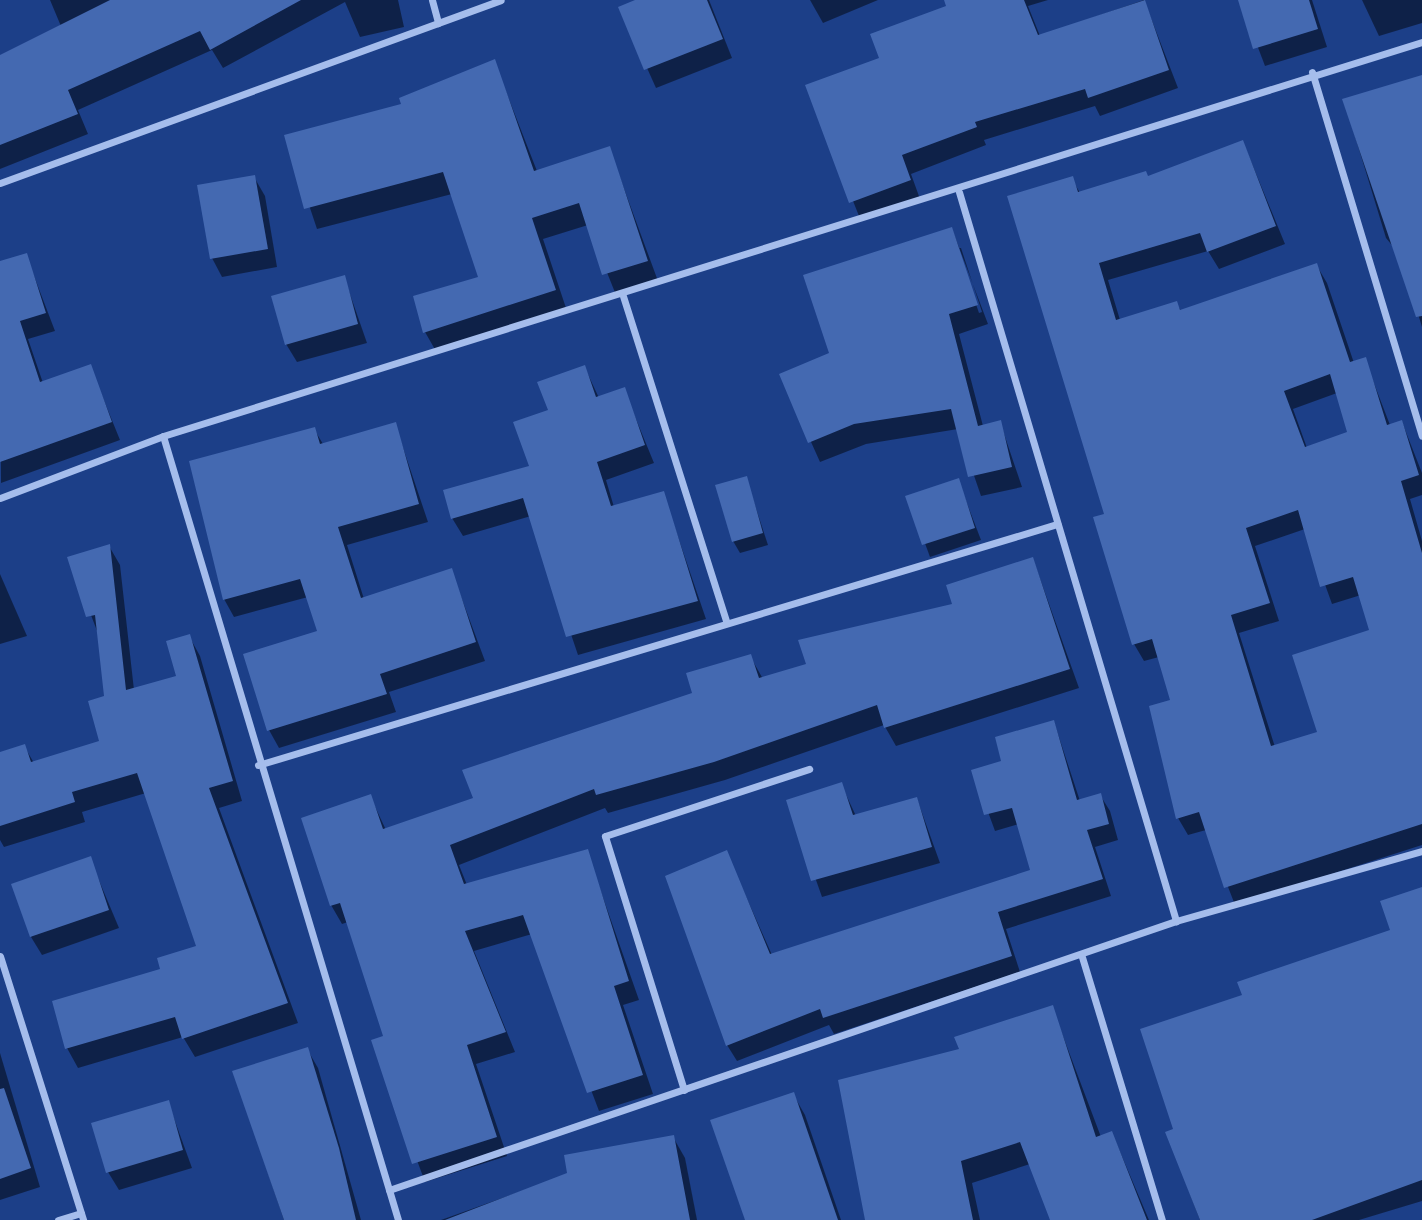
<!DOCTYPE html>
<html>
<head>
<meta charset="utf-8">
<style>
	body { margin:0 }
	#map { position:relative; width:1422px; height:1220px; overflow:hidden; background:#1c3f88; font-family:Barlow,sans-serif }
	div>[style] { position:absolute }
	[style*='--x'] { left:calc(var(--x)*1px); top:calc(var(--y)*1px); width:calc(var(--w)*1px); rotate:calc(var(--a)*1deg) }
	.shadow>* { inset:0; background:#0007 }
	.building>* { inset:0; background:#4469b1 }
	.street>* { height:7px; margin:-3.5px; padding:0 3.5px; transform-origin:3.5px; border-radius:3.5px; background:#a5bdec }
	span { translate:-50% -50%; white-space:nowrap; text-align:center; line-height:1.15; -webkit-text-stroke:5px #1c3f88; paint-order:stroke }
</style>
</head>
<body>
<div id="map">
	<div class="shadow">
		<i style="clip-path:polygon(50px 0,398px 0,404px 27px,360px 37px,345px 2px,223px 68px,212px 50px,78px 110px,88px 134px,0 169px,0 56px,63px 31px)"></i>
		<i style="clip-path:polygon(640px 0,709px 0,732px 58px,656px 88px,620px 8px)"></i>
		<i style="clip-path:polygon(810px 0,878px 0,823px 23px)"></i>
		<i style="clip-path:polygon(946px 0,1048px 0,1028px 6px,1040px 36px,1144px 0,1178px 88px,1100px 116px,1095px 106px,984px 140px,986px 145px,911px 174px,920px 199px,861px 221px,807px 86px,881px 59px,949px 7px)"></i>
		<i style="clip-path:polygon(1240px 0,1312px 0,1327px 47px,1265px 66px)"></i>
		<i style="clip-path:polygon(1362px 0,1422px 0,1422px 23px,1379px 36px)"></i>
		<i style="clip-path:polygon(494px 61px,537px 171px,609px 148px,658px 281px,616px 295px,588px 225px,543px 239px,567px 311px,437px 353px,425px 332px,480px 279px,452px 194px,317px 229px,286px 136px,403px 105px)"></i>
		<i style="clip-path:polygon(1422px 77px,1422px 327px,1400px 255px,1386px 238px,1344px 100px)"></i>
		<i style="clip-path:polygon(evenodd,1243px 142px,1285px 244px,1219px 269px,1208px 251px,1108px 280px,1120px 320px,1176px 303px,1181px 311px,1317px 266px,1327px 283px,1354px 363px,1365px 360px,1390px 425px,1402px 422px,1422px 473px,1422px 495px,1410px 499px,1422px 541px,1422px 845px,1235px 905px,1206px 830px,1188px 835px,1178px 818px,1173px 701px,1159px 657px,1144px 661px,1134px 644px,1106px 515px,1072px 179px,1080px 193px,1148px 178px,1243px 142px,1337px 393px,1350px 433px,1307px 448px,1293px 409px,1337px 393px,1243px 142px,1305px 529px,1332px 604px,1361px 595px,1371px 631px,1319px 733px,1275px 747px,1239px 633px,1279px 621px,1255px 546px,1305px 529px)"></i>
		<i style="clip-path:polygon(254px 177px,265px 196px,277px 267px,222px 277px,212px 258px)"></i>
		<i style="clip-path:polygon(evenodd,952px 229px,988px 324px,959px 334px,983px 426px,1000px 422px,1022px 487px,981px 496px,958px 429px,866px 444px,820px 462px,781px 375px,831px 354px,952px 229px,957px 248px,961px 248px,982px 312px,979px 313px,957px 248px)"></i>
		<i style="clip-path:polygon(26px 255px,55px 331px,28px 339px,43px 383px,90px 366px,120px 440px,1px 483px,0 263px)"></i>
		<i style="clip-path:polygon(344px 277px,367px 343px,297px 362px,286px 344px)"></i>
		<i style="clip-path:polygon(585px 368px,599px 398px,624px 390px,654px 463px,606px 480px,614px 507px,663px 493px,706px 619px,578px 655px,531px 516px,463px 536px,452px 518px,531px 467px,550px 411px)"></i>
		<i style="clip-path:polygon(395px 424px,428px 522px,347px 545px,364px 599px,451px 570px,485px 661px,389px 692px,396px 712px,279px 748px,269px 730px,319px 633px,308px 597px,234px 617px,224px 599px,314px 429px,323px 444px)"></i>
		<i style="clip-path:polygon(746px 478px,768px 545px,740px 553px,733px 541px)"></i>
		<i style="clip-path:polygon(958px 480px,981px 540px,930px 557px,908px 497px)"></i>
		<i style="clip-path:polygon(109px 546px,120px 565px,134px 690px,179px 677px,189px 636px,200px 656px,242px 801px,219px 808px,298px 1023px,195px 1057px,183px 1037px,78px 1068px,67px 1048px,198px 947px,146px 793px,82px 812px,85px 822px,4px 847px,0 840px,0 754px,24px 746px,34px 763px,101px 742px,106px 698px,99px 636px,69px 558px)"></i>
		<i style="clip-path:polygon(1033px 559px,1079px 688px,896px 746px,884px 725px,725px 780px,608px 813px,605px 808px,459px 865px,467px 885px,587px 852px,639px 1000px,623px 1005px,653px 1094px,599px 1111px,532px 934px,474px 951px,515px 1052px,476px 1064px,507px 1156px,425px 1182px,373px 1041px,385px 1037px,348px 922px,342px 924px,331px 905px,370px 796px,386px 830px,476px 799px,694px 694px,750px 656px,763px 679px,808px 665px,954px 605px)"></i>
		<i style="clip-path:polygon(0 574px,27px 636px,0 644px)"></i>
		<i style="clip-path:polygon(1054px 722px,1080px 801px,1100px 795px,1110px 811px,1118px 840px,1095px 847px,1111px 896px,1006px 929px,1020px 972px,834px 1034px,829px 1025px,737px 1061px,727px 1045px,726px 852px,772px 955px,1032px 871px,1019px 824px,995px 831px,973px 771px,1003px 762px)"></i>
		<i style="clip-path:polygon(841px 784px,856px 816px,917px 799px,940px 863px,822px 897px,788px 801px)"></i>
		<i style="clip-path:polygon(90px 859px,119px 928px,42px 955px,31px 937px)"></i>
		<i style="clip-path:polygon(1422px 887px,1422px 1201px,1359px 1220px,1200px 1220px,1167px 1133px,1176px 1131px,1244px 996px,1392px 931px)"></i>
		<i style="clip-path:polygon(1052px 1007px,1101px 1137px,1112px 1133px,1149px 1220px,1052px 1220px,1030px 1164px,972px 1183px,980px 1220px,867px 1220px)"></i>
		<i style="clip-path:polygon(307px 1049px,318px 1068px,361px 1220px,284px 1220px,234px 1072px)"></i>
		<i style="clip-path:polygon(0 1053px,40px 1187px,0 1200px)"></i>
		<i style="clip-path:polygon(793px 1094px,805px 1115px,841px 1220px,747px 1220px)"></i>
		<i style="clip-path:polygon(168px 1102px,192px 1168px,119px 1190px,108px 1172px)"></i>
		<i style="clip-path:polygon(673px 1137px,685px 1158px,697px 1220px,441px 1220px)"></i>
	</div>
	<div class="building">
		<i style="clip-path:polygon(110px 0,301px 0,210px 50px,200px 31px,68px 90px,78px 114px,0 145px,0 55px)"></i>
		<i style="clip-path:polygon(635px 0,707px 0,723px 39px,644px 70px,618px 7px)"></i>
		<i style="clip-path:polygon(944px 0,1024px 0,1038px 35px,1145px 0,1169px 70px,1088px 98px,1085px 89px,975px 122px,977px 127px,902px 155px,911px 180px,849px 203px,805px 85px,879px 58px,870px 34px,946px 6px)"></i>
		<i style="clip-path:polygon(1238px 0,1309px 0,1318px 29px,1253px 49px)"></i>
		<i style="clip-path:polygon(495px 59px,534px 171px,610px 146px,648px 261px,602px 275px,579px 203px,532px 218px,556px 290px,423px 333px,413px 296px,478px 277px,443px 172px,304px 209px,284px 135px,401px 104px,399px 98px)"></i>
		<i style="clip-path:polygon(1422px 75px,1422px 316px,1416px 317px,1342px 99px)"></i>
		<i style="clip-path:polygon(evenodd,1243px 140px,1276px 226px,1207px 252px,1200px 233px,1099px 263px,1116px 320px,1177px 301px,1180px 310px,1317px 263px,1350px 362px,1366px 357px,1387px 425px,1402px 420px,1419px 475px,1401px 481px,1422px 553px,1422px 824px,1224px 888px,1199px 812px,1176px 819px,1149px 706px,1170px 700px,1152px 639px,1132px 645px,1093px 517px,1104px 514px,1007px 196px,1073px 176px,1078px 192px,1146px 171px,1148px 176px,1243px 140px,1330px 374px,1347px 432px,1305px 447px,1284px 391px,1330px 374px,1243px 140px,1298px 510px,1320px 587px,1353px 577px,1369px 630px,1292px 655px,1317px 732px,1271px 746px,1231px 615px,1270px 603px,1246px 528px,1298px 510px)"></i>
		<i style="clip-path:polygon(255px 175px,268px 249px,210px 259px,197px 185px)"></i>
		<i style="clip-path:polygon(952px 227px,978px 305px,949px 314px,978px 426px,1001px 420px,1012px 467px,968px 477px,951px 409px,854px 424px,808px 443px,779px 374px,829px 353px,803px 275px)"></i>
		<i style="clip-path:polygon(27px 253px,46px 313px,20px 321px,40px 382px,91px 364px,112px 422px,0 462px,0 261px)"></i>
		<i style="clip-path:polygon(345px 275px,358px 324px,285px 345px,271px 296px)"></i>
		<i style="clip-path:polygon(585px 365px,596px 397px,625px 387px,645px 445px,597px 462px,611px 506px,664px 491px,698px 601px,566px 637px,523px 498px,451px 519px,443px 490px,529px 466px,513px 422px,548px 410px,537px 382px)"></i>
		<i style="clip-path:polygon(396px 422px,419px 504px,338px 527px,361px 598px,452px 568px,476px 642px,380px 674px,387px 694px,267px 731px,243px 654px,317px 631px,300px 579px,223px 600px,189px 461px,315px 427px,320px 444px)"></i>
		<i style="clip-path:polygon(747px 476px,763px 533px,732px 542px,715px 485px)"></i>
		<i style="clip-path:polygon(959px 478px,975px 528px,922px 545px,905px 496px)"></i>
		<i style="clip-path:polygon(110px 544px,126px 690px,176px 676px,166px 641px,190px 634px,233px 781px,209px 788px,288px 1003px,182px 1039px,175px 1017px,65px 1049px,52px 1001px,160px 969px,157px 958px,196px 946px,137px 773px,72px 792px,75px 802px,0 826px,0 752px,25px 744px,31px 762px,99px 741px,88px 701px,104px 696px,95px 615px,86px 617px,67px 557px)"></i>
		<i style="clip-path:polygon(1033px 557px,1070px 669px,884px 728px,877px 705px,714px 762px,596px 795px,594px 789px,450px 845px,464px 884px,588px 849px,629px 981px,614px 986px,643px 1075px,587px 1093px,523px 915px,465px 931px,506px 1032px,467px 1045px,497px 1137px,412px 1164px,371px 1040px,383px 1036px,340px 903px,330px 906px,301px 818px,371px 794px,383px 829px,473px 798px,462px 770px,692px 693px,686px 673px,751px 654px,759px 678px,806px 664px,798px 640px,952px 604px,946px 585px)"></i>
		<i style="clip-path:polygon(1054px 720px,1077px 800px,1101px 793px,1109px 824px,1087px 830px,1103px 879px,998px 912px,1012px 956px,823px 1018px,820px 1009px,726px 1046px,665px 876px,727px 850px,770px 954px,1030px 870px,1012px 808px,984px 815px,971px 770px,1001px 761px,995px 737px)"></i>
		<i style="clip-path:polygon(842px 782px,853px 815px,917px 797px,932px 847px,811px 881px,786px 800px)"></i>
		<i style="clip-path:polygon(91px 856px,109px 910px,30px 937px,11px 884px)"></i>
		<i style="clip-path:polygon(1422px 887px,1422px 1180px,1312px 1220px,1200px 1220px,1165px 1132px,1173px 1129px,1140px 1029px,1242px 995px,1237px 982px,1390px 930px,1380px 901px)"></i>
		<i style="clip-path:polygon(1053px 1005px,1096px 1137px,1112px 1131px,1147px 1220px,1050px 1220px,1020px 1142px,961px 1161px,973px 1220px,865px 1220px,838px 1080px,959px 1049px,954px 1037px)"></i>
		<i style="clip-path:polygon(308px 1047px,339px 1148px,356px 1220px,284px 1220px,232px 1071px)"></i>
		<i style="clip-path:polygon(4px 1088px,31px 1168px,0 1179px,0 1089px)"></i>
		<i style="clip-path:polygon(794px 1092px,838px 1220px,745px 1220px,710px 1120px)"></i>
		<i style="clip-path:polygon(169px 1100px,183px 1150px,106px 1173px,91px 1123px)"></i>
		<i style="clip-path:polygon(674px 1135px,690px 1220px,445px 1220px,567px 1173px,564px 1155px)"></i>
	</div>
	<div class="street">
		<i style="--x:432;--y:0;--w:24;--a:75"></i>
		<i style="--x:1312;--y:72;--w:380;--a:73.2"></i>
		<i style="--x:0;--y:183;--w:533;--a:-20.07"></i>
		<i style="--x:959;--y:192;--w:761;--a:73.42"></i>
		<i style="--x:623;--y:296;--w:341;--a:72.4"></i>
		<i style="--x:163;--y:436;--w:818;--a:73.31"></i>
		<i style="--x:0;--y:498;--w:174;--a:-20.8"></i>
		<i style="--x:163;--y:436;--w:1319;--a:-17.38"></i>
		<i style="--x:258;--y:765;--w:835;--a:-16.78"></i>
		<i style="--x:0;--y:956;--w:277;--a:72.5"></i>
		<i style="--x:1082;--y:957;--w:275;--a:73.1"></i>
		<i style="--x:684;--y:1090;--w:266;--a:-107.3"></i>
		<i style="--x:605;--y:836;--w:215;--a:-18.2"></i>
		<i style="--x:389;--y:1190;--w:832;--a:-18.87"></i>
		<i style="--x:1176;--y:921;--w:256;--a:-15.9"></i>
		<i style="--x:58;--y:1220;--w:24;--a:-17"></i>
	</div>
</div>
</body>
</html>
